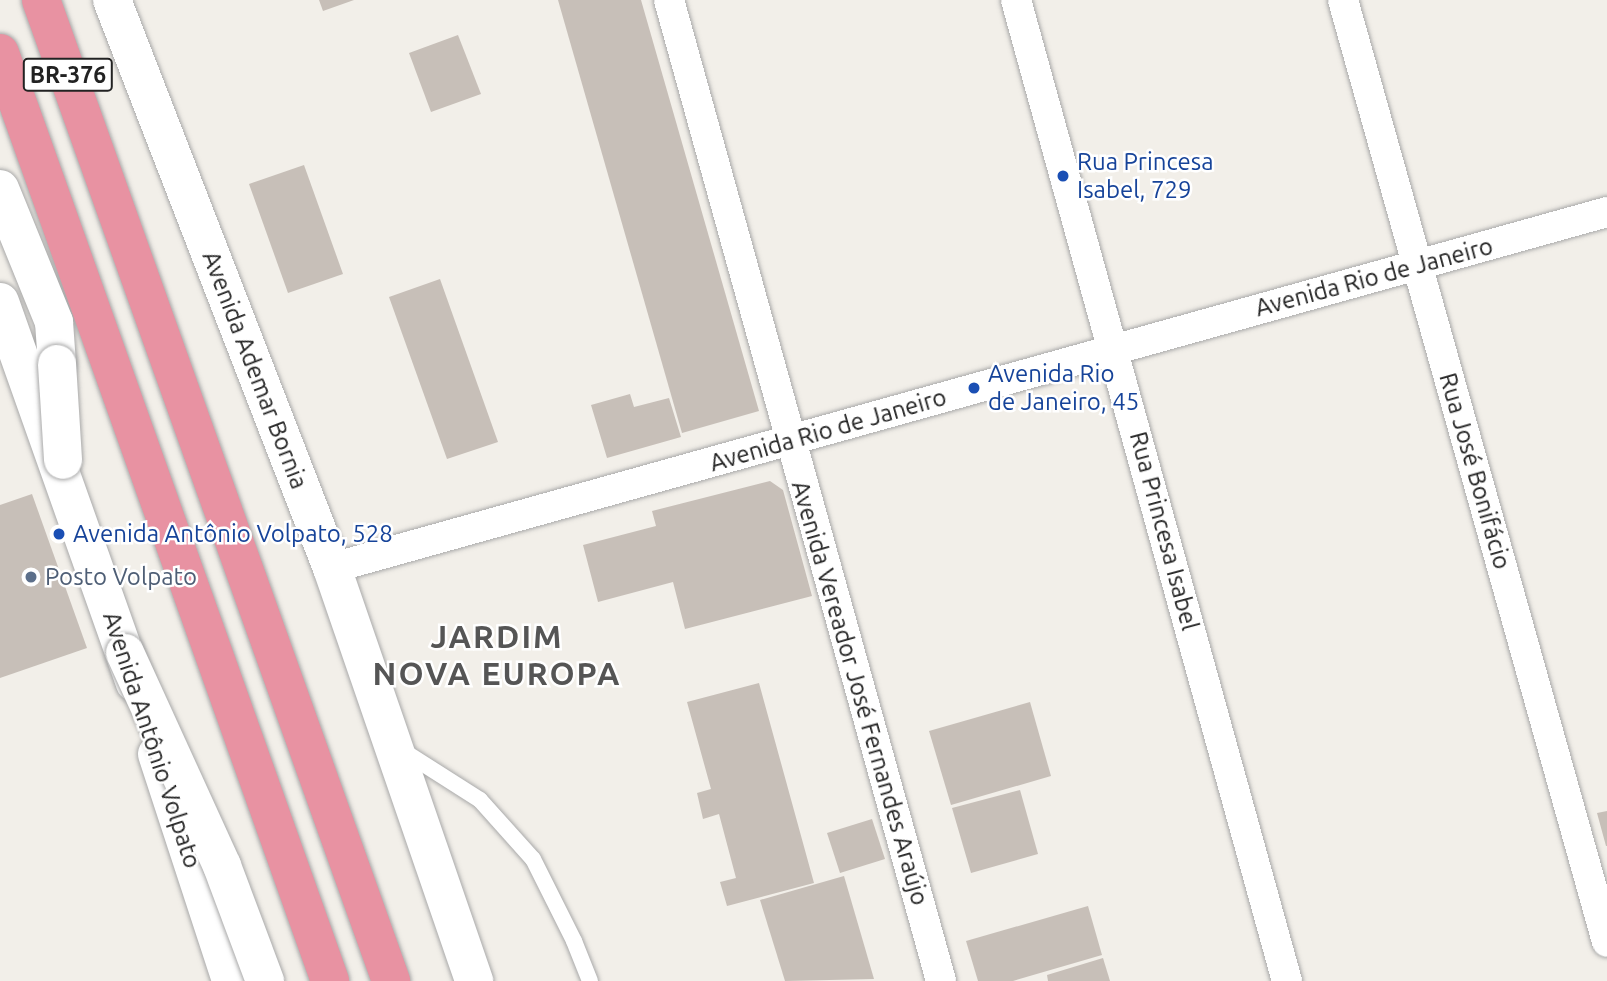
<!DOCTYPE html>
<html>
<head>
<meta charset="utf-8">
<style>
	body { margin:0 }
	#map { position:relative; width:1607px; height:981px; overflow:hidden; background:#f2efe9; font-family:Ubuntu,sans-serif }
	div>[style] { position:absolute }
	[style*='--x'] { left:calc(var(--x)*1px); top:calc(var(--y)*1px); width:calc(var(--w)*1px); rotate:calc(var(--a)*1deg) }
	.building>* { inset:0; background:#c7bfb8 }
	.roads { filter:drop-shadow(0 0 2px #a9a9a9) drop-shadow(0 0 2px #a9a9a9) }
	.service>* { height:16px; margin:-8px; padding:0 8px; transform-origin:8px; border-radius:8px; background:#fff }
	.minor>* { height:30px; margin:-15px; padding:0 15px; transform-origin:15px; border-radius:15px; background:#fff }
	.tertiary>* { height:38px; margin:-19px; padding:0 19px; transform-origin:19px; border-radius:19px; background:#fff }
	.motorway>* { height:38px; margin:-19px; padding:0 19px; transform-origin:19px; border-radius:19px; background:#e892a2 }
	.bridges { filter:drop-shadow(0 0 2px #a9a9a9) drop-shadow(0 0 2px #a9a9a9) }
	.tertiary-bridge>* { height:38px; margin:-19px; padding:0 19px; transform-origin:19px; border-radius:19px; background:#fff }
	.dots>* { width:19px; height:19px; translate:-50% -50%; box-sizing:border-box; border:4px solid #fff; border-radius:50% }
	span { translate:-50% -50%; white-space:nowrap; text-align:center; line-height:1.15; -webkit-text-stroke:5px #fff; paint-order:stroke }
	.shield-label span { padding:2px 5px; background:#fff; border:2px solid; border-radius:5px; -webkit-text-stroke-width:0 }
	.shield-label { font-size:23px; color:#222; font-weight:700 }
	.transit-label { font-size:24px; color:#164399 }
	.left { translate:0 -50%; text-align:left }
	.street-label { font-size:24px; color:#222 }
	.service-label { font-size:24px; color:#4e5e75 }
	.district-label { font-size:32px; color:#555; font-weight:700; letter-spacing:2px }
</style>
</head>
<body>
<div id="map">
	<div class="building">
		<i style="clip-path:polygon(319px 0,354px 0,323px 11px)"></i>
		<i style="clip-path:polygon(558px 0,641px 0,759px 411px,682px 433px)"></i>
		<i style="clip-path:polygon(458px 35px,481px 94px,431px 112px,409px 53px)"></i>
		<i style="clip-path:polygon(304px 165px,343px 274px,288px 293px,249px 184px)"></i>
		<i style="clip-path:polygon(440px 279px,498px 442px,447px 459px,389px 297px)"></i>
		<i style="clip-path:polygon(630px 394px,634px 407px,669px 398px,681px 437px,607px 458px,591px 405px)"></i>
		<i style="clip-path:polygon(770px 481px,783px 490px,812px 596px,685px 629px,673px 582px,598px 602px,583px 545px,656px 526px,652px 511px)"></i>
		<i style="clip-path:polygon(32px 494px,87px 648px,0 678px,0 505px)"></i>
		<i style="clip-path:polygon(759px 683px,814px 883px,727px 906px,720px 882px,736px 878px,719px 814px,703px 819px,697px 793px,711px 789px,687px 702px)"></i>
		<i style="clip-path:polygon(1030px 702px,1051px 776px,951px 805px,929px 731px)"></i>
		<i style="clip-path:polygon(1020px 790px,1038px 854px,971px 873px,952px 808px)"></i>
		<i style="clip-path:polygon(1607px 811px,1607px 846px,1606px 846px,1597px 813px)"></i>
		<i style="clip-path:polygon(872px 819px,885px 859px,840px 873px,827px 833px)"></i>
		<i style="clip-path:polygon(844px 876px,874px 979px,785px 981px,760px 900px)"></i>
		<i style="clip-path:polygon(1088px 906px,1102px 955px,1013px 981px,978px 981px,966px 941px)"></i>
		<i style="clip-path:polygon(1103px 958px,1110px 981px,1048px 981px,1047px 975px)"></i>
	</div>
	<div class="roads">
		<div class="service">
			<i style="--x:400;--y:749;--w:95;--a:32.5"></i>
			<i style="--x:480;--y:800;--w:79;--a:48.1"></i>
			<i style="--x:533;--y:859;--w:92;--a:63.4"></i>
			<i style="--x:574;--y:941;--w:43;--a:68.2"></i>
		</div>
		<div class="minor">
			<i style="--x:669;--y:0;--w:1018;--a:74.5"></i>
			<i style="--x:1016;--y:0;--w:1018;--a:74.56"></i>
			<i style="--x:1343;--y:0;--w:978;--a:74.34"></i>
			<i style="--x:332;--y:568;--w:1324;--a:-15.6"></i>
		</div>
		<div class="tertiary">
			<i style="--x:112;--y:0;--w:609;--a:68.83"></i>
			<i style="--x:332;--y:568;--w:437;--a:71"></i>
			<i style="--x:0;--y:189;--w:144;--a:67.9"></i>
			<i style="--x:54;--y:322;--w:42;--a:85.9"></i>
			<i style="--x:0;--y:302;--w:404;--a:70.5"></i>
			<i style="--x:157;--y:754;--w:239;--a:71.9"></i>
		</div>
		<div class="motorway">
			<i style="--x:41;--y:0;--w:1042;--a:70.36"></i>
			<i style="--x:0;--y:53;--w:985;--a:70.42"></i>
		</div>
	</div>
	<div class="bridges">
		<div class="tertiary-bridge">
			<i style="--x:57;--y:364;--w:96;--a:86.4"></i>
			<i style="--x:125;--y:653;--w:234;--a:65.5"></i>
			<i style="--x:222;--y:866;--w:123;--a:69.5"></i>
		</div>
	</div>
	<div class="dots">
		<i style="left:1063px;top:176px;background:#1a4fb4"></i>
		<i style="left:974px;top:388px;background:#1a4fb4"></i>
		<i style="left:59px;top:534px;background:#1a4fb4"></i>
		<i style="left:31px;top:577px;background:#5c6f8a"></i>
	</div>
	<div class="shield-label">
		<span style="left:68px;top:75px">BR-376</span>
	</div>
	<div class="transit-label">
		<span class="left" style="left:1077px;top:176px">Rua Princesa<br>Isabel, 729</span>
		<span class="left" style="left:988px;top:388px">Avenida Rio<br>de Janeiro, 45</span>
		<span class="left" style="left:73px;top:534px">Avenida Antônio Volpato, 528</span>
	</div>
	<div class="street-label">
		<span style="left:1374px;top:277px;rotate:-15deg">Avenida Rio de Janeiro</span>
		<span style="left:255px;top:370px;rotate:69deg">Avenida Ademar Bornia</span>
		<span style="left:828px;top:430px;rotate:-16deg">Avenida Rio de Janeiro</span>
		<span style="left:1475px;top:471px;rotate:74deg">Rua José Bonifácio</span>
		<span style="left:1164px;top:531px;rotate:75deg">Rua Princesa Isabel</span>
		<span style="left:860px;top:693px;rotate:74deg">Avenida Vereador José Fernandes Araújo</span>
		<span style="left:152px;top:740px;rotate:72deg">Avenida Antônio Volpato</span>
	</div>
	<div class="service-label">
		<span class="left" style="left:45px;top:577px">Posto Volpato</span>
	</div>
	<div class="district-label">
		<span style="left:497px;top:655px">JARDIM<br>NOVA EUROPA</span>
	</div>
</div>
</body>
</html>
